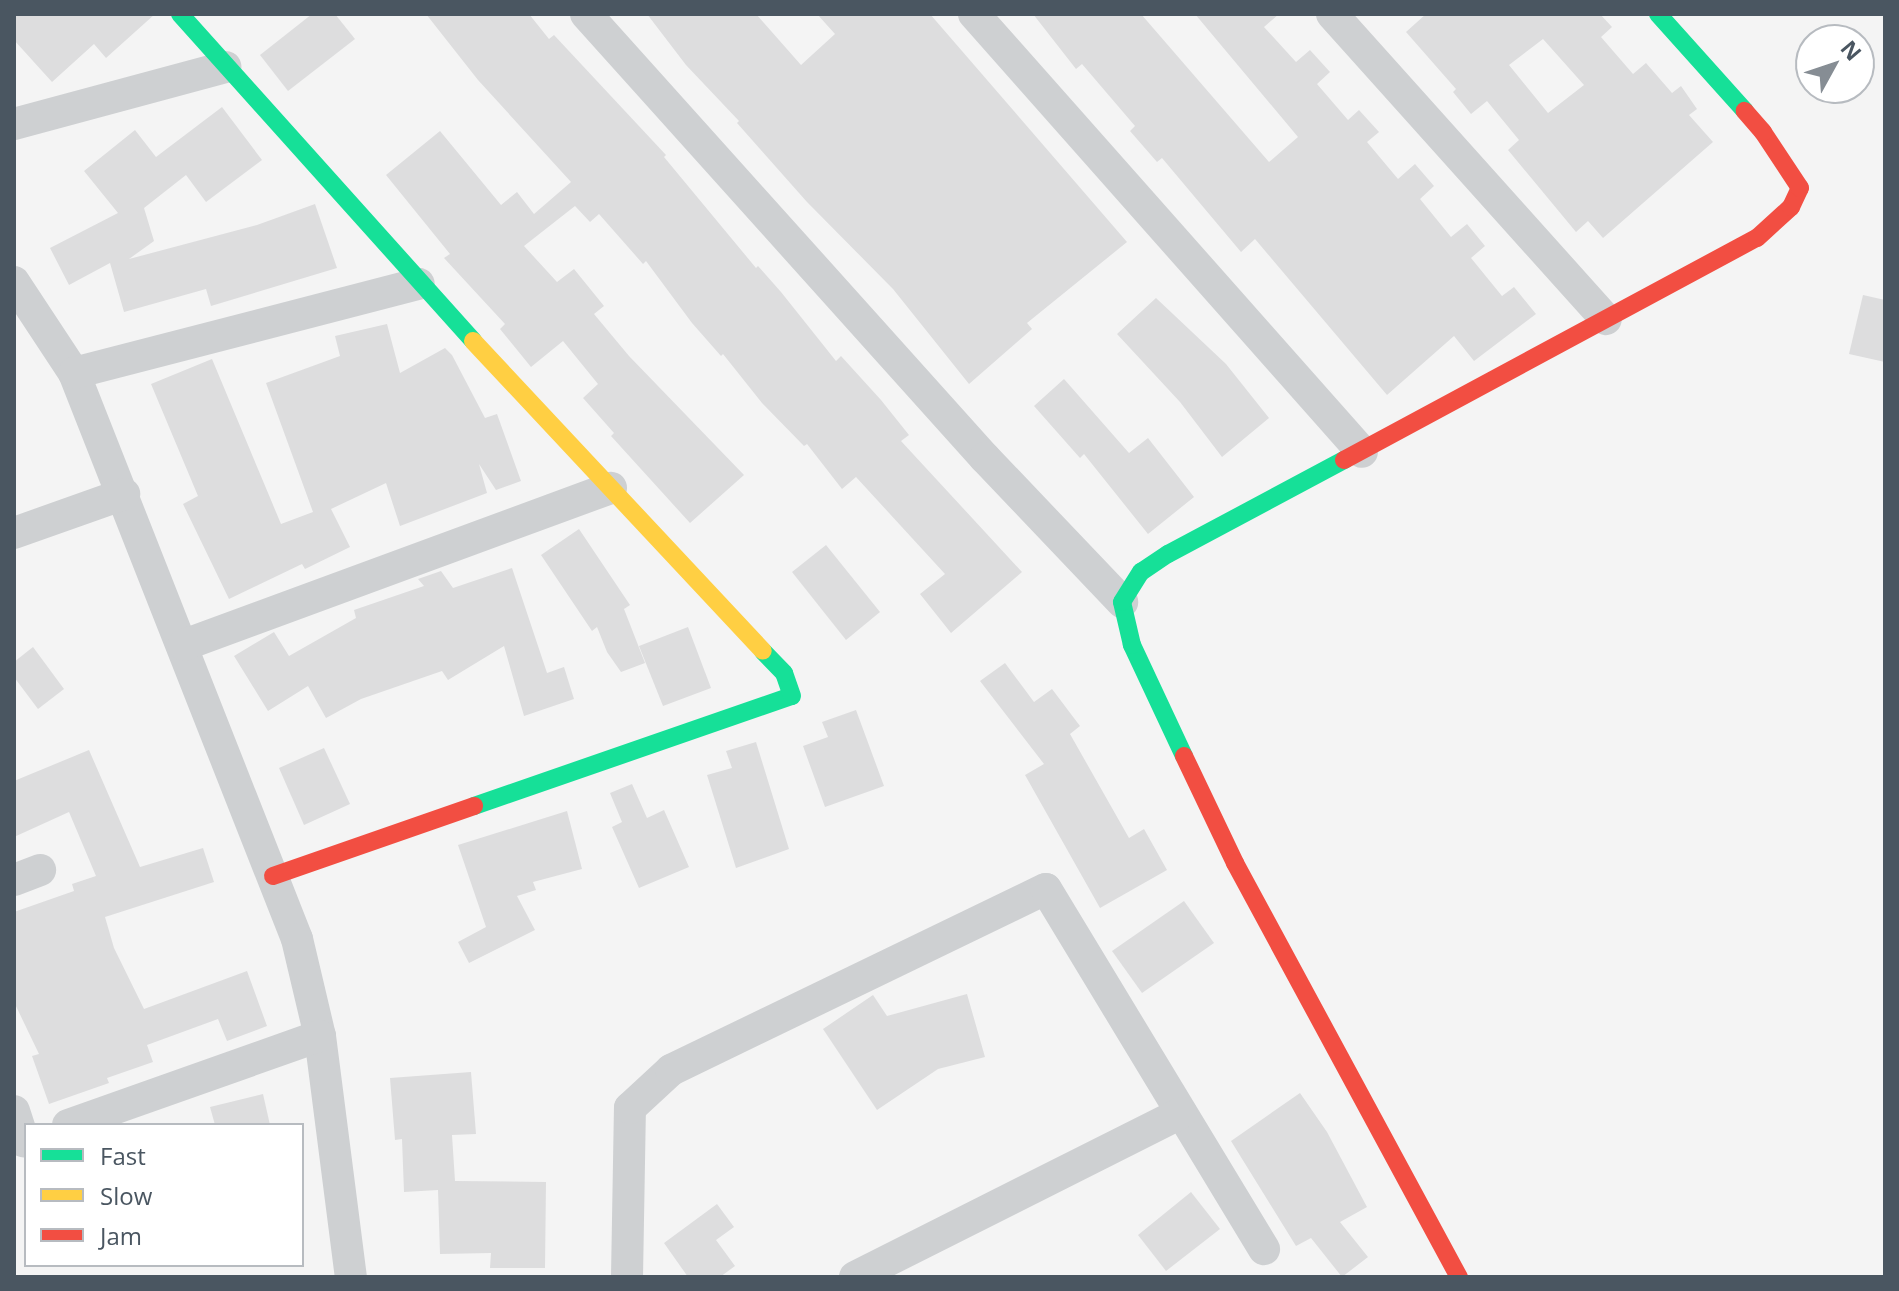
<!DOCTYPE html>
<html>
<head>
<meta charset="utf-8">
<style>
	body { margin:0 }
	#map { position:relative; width:1899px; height:1291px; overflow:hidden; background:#f4f4f4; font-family:"Open Sans",sans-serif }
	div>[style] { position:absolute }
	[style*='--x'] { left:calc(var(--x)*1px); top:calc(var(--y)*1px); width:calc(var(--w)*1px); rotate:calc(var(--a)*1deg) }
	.building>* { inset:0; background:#ddddde }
	.street>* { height:32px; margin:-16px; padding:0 16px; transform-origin:16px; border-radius:16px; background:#ced0d2 }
	.fast>* { height:18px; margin:-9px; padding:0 9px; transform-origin:9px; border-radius:9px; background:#16e098 }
	.slow>* { height:18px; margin:-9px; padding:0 9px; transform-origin:9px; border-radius:9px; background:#ffcf43 }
	.jam>* { height:18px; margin:-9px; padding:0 9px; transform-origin:9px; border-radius:9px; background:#f24e42 }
	span { translate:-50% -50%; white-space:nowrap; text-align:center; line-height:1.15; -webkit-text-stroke:6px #fff; paint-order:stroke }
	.frame { position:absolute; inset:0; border:16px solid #4a5661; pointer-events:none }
	.legend { position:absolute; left:24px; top:1123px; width:280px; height:144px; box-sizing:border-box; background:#fff; border:2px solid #b7bbc0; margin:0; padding:10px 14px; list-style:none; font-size:24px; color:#4a5661 }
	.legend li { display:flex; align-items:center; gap:16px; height:40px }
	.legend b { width:40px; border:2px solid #b7bbc0 }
	.north { position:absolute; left:1795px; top:24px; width:80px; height:80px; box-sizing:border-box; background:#fff; border:2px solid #b7bbc0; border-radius:50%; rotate:50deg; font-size:22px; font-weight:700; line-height:32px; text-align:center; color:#4a5661 }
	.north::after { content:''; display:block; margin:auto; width:28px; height:36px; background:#868d94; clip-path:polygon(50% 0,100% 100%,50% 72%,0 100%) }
</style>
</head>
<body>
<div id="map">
	<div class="building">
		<i style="clip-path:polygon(14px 14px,155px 14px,106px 58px,94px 44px,52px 82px,14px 40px)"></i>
		<i style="clip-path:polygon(312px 14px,335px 14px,355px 39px,288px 91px,260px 55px)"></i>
		<i style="clip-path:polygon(426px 14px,529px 14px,549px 39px,554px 35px,666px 155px,664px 157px,756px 268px,758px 266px,781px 292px,836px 361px,841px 356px,881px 400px,909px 435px,901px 441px,1022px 572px,951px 633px,920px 594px,945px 574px,856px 477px,842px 489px,807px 444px,804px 446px,762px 403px,723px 354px,721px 356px,692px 323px,646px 261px,643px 264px,599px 214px,590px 222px,575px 206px,524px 246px,557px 282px,574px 269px,604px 306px,594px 314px,629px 356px,744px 475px,690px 523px,611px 436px,614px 433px,583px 398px,598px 384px,563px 341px,531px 367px,500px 329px,505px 324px,444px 258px,450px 254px,386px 175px,440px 131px,501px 205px,517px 192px,534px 214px,571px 182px,478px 80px)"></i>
		<i style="clip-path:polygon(647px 14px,756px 14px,801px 65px,835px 34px,817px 14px,930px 14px,1127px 242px,1027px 323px,1032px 329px,969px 384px,893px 289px,807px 202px,737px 123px,739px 121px,686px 65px)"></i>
		<i style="clip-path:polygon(1033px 14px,1141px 14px,1269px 162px,1298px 137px,1195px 14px,1279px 14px,1264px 27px,1296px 62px,1310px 50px,1330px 72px,1317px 84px,1348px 120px,1359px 110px,1379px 132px,1367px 142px,1398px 179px,1415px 164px,1434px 186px,1420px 199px,1451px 237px,1467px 224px,1485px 246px,1471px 258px,1502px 296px,1514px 287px,1536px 314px,1474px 361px,1454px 336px,1387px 395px,1255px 239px,1241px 252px,1162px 158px,1157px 162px,1130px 131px,1135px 126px,1082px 64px,1076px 69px)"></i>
		<i style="clip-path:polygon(evenodd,1426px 14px,1600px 14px,1612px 27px,1601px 37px,1633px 74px,1646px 63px,1672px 93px,1681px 86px,1697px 109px,1689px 115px,1713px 142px,1603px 238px,1588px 221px,1576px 232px,1508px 150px,1519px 140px,1487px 101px,1471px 114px,1453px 92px,1456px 89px,1406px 32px,1426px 14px,1543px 39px,1584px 85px,1548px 113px,1509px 65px,1543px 39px)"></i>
		<i style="clip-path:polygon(222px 107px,262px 160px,206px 202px,186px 175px,144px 208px,154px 241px,129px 259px,257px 225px,315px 204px,337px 268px,211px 306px,206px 289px,124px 312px,110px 263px,69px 285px,50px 248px,118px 213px,84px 171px,135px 130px,156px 157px)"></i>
		<i style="clip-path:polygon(1863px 295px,1885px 300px,1885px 362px,1849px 354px)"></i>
		<i style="clip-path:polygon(1156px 298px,1226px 364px,1269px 418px,1222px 457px,1180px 402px,1117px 334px)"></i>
		<i style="clip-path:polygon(387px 324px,400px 373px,445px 348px,452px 355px,485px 418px,497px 414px,521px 481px,496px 490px,479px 464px,487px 493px,400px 526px,386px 483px,331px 509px,350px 547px,305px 569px,302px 564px,229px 599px,183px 504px,198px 496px,151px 384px,212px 359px,281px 524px,313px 512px,266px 383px,340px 356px,335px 336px)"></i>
		<i style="clip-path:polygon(1064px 379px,1129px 453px,1148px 438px,1194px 497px,1148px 534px,1084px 454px,1080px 458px,1034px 406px)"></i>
		<i style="clip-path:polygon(579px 529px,630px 605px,624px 609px,645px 663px,621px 672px,607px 652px,597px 627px,592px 631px,541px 555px)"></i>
		<i style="clip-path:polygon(826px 545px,880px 612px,846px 640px,792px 572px)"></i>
		<i style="clip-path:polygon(512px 568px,547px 673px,564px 667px,574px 699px,524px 716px,504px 646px,448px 680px,442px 671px,361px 699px,326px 718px,308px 686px,268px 711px,234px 656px,274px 632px,289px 656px,356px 618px,354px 610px,424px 586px,418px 579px,441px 571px,453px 588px)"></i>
		<i style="clip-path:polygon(688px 627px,711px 688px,663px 706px,639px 646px)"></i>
		<i style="clip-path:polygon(33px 647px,64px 689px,38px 709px,14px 677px,14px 662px)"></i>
		<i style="clip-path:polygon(1005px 663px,1034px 702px,1052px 689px,1080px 726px,1070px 734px,1129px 838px,1144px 829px,1167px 870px,1100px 908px,1025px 775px,1044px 764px,980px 681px)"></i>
		<i style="clip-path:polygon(856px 710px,884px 786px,825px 807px,803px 746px,828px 737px,822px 722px)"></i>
		<i style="clip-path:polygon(756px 742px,789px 849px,736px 868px,707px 775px,732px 768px,726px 751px)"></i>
		<i style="clip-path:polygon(324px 748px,350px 804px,304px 825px,279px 768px)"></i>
		<i style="clip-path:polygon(89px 750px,140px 867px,203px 848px,214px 882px,105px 917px,114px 948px,144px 1009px,247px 971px,267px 1026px,227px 1041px,218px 1019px,147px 1045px,153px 1062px,107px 1078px,109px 1083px,49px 1104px,32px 1056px,39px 1054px,14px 1002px,14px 912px,74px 891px,72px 884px,96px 876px,69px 812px,14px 837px,14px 781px)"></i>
		<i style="clip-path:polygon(632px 784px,647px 818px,664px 810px,689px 867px,639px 888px,612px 827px,622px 822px,610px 793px)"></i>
		<i style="clip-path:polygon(567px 811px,582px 869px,533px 882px,536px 890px,517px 896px,535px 930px,469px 963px,458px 942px,486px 927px,458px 845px)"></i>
		<i style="clip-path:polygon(1184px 901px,1214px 943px,1142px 993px,1112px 951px)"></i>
		<i style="clip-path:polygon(967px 994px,985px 1057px,938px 1069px,877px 1110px,823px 1029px,873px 995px,887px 1016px)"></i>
		<i style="clip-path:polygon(471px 1072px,476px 1134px,452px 1135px,455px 1181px,546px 1182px,545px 1268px,490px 1268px,491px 1253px,440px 1254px,438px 1190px,404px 1192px,402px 1139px,395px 1140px,390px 1078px)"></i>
		<i style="clip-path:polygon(1300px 1093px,1327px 1132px,1367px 1207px,1340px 1222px,1368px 1257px,1342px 1277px,1311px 1238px,1296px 1246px,1231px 1141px)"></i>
		<i style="clip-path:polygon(263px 1094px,270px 1125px,215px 1125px,210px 1107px)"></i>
		<i style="clip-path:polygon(1191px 1192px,1220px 1229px,1166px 1271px,1138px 1235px)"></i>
		<i style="clip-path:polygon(717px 1204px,734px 1227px,716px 1240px,735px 1266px,720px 1277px,688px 1277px,664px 1243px)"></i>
	</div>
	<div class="street">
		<i style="--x:586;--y:14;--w:597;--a:48.06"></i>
		<i style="--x:985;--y:458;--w:199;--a:46.4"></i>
		<i style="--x:974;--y:14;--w:585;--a:48.46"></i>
		<i style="--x:1332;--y:14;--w:410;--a:48.1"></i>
		<i style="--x:14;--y:124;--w:219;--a:-15.1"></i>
		<i style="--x:14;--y:282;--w:109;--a:56.6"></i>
		<i style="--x:74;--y:373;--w:608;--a:68.5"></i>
		<i style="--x:297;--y:939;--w:100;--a:76.7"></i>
		<i style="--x:320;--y:1036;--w:243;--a:82.7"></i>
		<i style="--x:74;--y:373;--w:356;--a:-14.5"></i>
		<i style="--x:14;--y:533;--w:117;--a:-19.5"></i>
		<i style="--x:184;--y:645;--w:455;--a:-20.2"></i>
		<i style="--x:14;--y:880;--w:28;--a:-21"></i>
		<i style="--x:14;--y:1111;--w:32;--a:72"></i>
		<i style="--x:68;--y:1125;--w:267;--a:-19.5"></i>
		<i style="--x:627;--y:1277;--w:169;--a:-89"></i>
		<i style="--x:630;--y:1108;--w:56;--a:-42.8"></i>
		<i style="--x:671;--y:1070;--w:416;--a:-25.8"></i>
		<i style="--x:1046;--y:889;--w:421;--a:58.8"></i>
		<i style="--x:855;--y:1277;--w:365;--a:-26.7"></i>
	</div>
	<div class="fast">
		<i style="--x:180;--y:14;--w:439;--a:48.1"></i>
		<i style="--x:1658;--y:14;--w:130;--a:48.1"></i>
		<i style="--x:1184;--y:756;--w:123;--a:-115.1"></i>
		<i style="--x:1132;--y:645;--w:44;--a:-103.1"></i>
		<i style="--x:1122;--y:602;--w:36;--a:-58"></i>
		<i style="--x:1141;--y:572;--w:32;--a:-34"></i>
		<i style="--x:1168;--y:554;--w:200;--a:-28.1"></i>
		<i style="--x:474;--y:806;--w:336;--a:-19.1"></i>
		<i style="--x:792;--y:696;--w:24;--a:-109"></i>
		<i style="--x:784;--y:673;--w:30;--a:-134"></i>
	</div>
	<div class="slow">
		<i style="--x:473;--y:341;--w:424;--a:46.9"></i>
	</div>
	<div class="jam">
		<i style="--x:1344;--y:460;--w:469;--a:-28.3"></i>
		<i style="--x:1757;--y:238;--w:46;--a:-42.4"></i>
		<i style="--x:1791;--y:207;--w:21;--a:-65"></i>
		<i style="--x:1800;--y:188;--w:67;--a:-123.5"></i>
		<i style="--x:1763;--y:132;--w:28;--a:-131"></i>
		<i style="--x:1184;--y:756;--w:119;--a:64.5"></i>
		<i style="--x:1235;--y:863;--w:471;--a:61.6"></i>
		<i style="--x:273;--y:876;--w:213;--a:-19.2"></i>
	</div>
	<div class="frame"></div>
	<ul class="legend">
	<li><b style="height:10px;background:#16e098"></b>Fast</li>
	<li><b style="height:10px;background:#ffcf43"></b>Slow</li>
	<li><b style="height:10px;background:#f24e42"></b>Jam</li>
	</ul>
	<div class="north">N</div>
</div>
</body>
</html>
